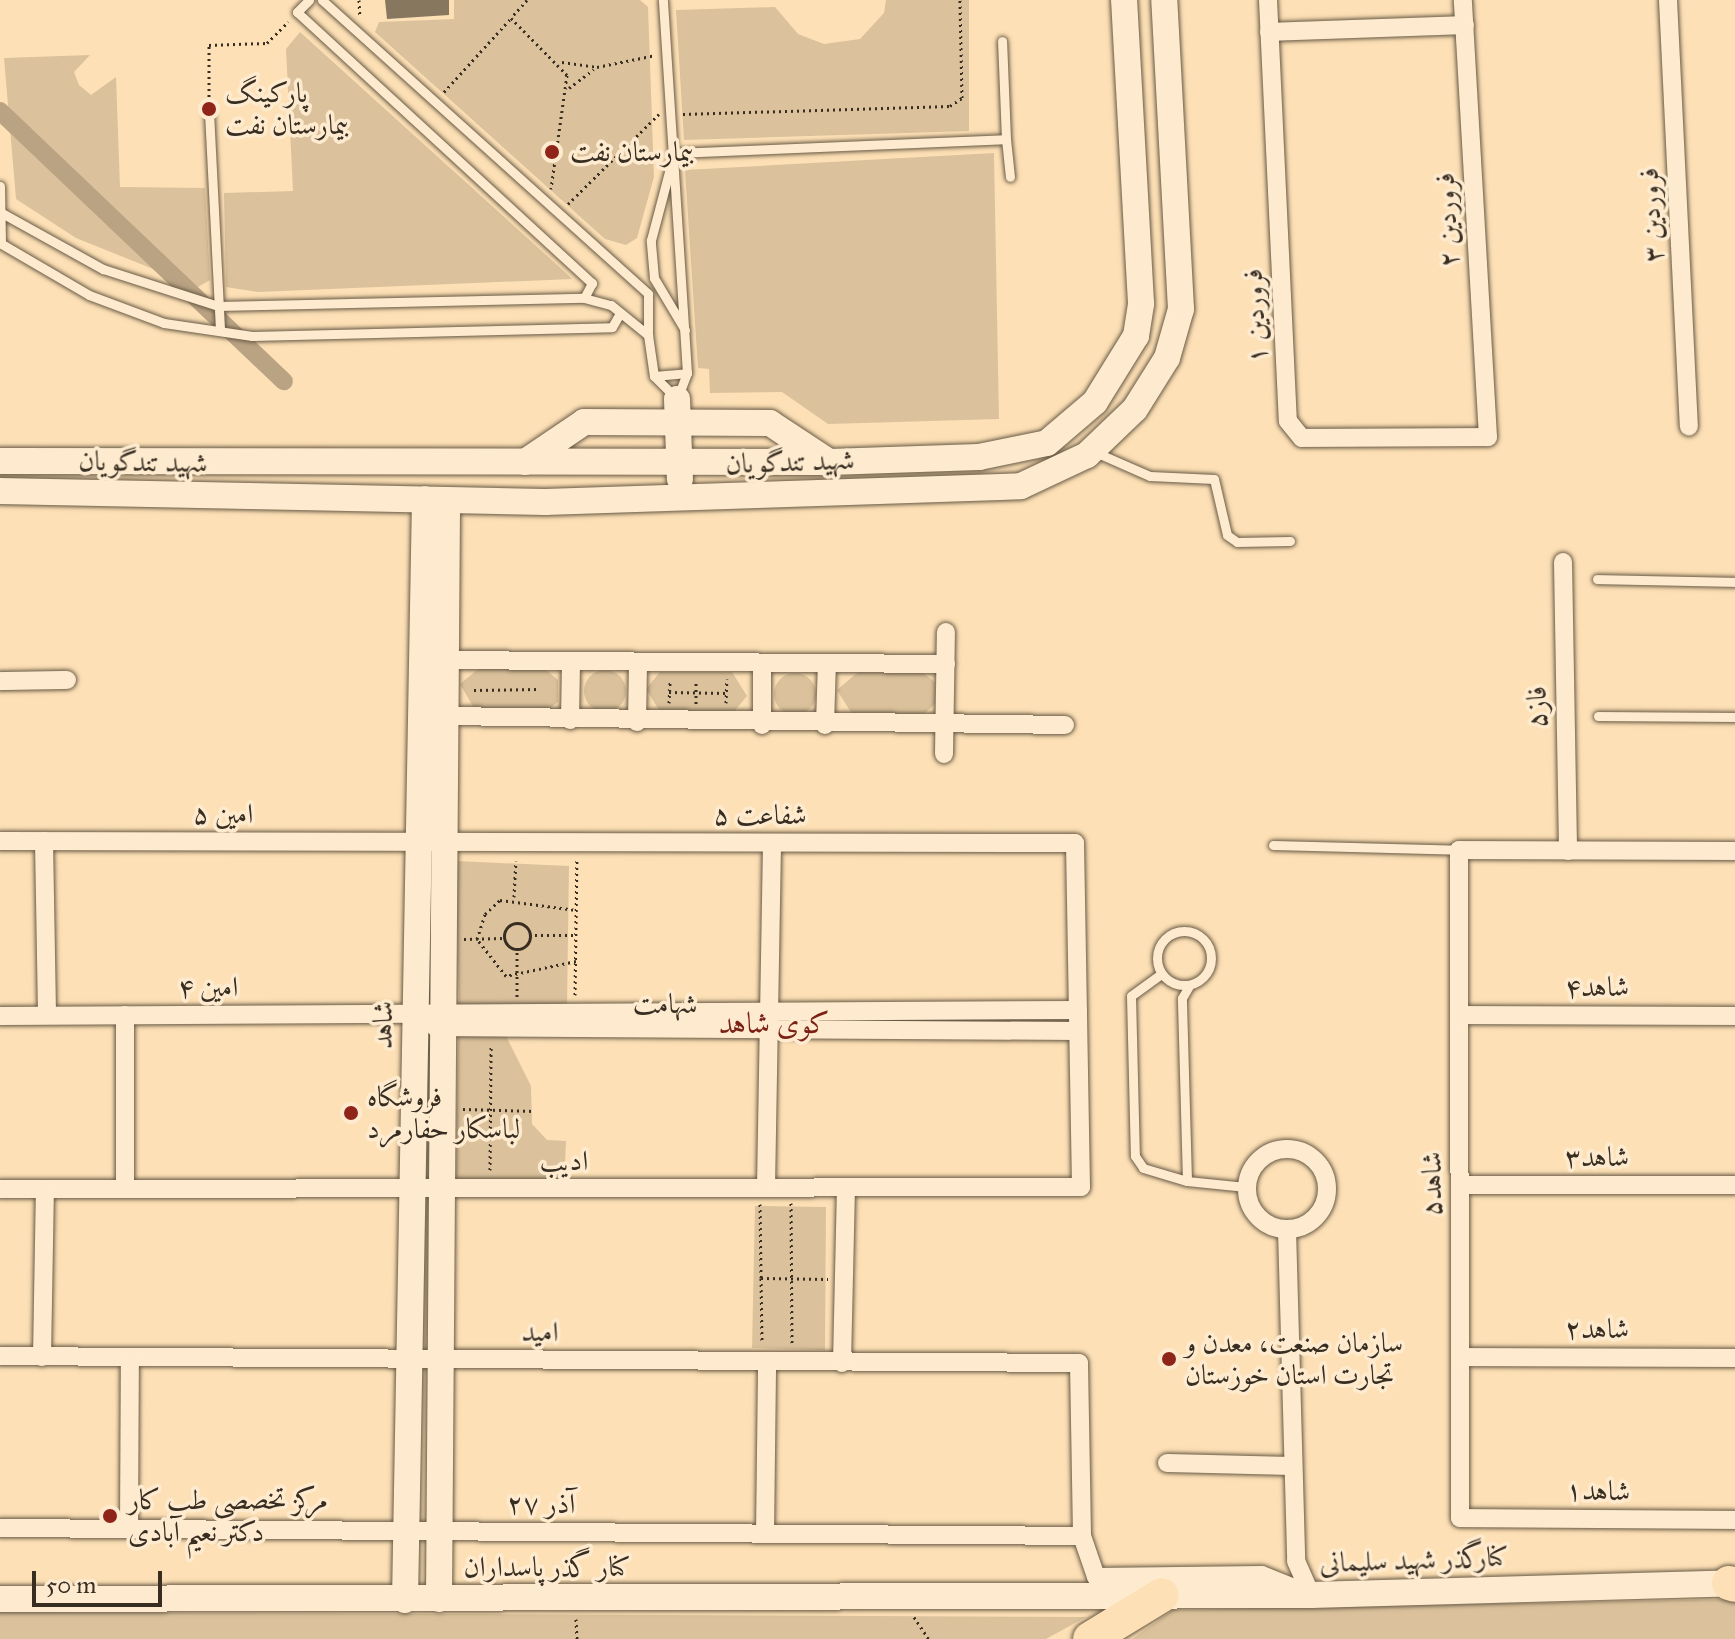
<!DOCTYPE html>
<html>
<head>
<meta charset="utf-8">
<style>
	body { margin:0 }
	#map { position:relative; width:1735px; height:1639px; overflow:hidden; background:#fde0b5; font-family:"IM FELL Great Primer",Amiri,serif }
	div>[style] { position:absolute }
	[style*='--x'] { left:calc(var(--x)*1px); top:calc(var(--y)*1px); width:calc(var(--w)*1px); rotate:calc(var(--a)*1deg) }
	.green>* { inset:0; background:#dbc29c }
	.round { border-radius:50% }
	.canal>* { height:18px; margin:-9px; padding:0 9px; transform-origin:9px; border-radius:9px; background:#baa383 }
	.path>* { height:3px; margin-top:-1.5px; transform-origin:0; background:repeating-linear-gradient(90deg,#372d21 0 2px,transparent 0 6px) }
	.path>.ring { margin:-1.5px; padding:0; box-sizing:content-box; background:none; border:3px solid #372d21; border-radius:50% }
	.roads { filter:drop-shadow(0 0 2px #685a46) drop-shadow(0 0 2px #685a46) }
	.lane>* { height:9px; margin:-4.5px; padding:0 4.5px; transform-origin:4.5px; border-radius:4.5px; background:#feebcf }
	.lane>.ring { margin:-4.5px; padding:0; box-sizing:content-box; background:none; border:9px solid #feebcf; border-radius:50% }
	.street>* { height:18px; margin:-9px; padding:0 9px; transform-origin:9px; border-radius:9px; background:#feebcf }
	.street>.ring { margin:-9px; padding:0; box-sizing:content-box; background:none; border:18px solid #feebcf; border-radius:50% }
	.secondary>* { height:26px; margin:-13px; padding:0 13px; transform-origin:13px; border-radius:13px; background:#feebcf }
	.highway>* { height:34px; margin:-17px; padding:0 17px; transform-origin:17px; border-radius:17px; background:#fde0b5 }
	.wall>* { inset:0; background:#88775f }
	.dots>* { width:22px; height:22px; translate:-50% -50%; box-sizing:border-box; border:4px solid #feebcf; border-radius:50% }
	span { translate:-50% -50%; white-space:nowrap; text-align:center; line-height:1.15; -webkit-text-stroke:7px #feebcf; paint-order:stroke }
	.poi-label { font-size:28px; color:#372d21 }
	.left { translate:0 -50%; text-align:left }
	.street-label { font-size:28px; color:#372d21 }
	.neighbourhood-label { font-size:30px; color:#7a1f14 }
	.scale { position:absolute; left:32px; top:1571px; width:130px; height:36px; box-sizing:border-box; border:4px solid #372d21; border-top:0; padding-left:10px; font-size:24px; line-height:28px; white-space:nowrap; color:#372d21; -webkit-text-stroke:6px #feebcf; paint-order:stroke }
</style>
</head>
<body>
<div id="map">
	<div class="green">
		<i style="clip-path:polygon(454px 0,640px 0,648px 7px,654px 177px,637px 238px,626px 245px,605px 239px,375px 32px,379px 22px,454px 19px)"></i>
		<i style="clip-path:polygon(886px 0,969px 0,969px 131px,684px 140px,676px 10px,775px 7px,798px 34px,824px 44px,860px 39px,884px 13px)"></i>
		<i style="clip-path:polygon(300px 32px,567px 274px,572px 279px,258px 292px,226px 287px,224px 193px,293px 191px,286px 49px)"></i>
		<i style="clip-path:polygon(90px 55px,74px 72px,79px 85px,91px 95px,116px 77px,120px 187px,205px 188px,210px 280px,198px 287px,76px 238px,16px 199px,4px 58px)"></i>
		<i style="clip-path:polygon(994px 153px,999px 419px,828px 424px,782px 392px,710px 393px,709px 369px,698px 368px,685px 170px)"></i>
		<i style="clip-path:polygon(482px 666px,546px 670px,558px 680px,558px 702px,546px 711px,474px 708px,460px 684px)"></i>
		<i class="round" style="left:584px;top:670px;width:42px;height:42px"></i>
		<i style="clip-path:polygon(660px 672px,732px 672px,747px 696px,733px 713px,661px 713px,646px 689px)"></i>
		<i style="clip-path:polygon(858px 672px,923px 673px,935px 682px,935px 704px,924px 714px,852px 714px,837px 690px)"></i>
		<i class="round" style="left:774px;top:673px;width:42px;height:42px"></i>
		<i style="clip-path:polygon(456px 861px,569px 866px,567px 1007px,459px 1007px)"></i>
		<i style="clip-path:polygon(458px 1036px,506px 1036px,531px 1086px,532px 1124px,547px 1140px,566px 1141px,564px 1186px,456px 1187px)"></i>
		<i style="clip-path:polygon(755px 1206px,826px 1207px,825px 1350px,752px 1348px)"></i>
		<i style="clip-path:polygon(1735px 1599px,1735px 1639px,1132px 1639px,1173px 1610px)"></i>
		<i style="clip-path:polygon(0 1612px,1086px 1617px,1046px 1639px,0 1639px)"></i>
	</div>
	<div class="canal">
		<i style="--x:0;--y:111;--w:392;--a:43.6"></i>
	</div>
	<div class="path">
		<i style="--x:359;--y:0;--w:17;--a:87"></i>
		<i style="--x:527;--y:0;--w:24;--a:132"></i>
		<i style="--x:511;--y:18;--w:80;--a:45.5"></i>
		<i style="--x:567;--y:75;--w:115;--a:98"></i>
		<i style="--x:562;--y:62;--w:35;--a:8"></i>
		<i style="--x:597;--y:67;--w:60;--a:-11.5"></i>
		<i style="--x:569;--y:88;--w:31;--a:-37"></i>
		<i style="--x:444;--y:92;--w:100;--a:-47.8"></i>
		<i style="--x:209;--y:102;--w:57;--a:-90"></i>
		<i style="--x:209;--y:45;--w:58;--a:-2"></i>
		<i style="--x:267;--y:43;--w:30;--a:-45"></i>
		<i style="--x:683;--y:114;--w:267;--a:-1.7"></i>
		<i style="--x:950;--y:106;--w:14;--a:-34"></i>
		<i style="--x:962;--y:98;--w:98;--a:-91.2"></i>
		<i style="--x:568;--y:204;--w:128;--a:-44.7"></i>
		<i style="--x:474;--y:690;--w:65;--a:-0.9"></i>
		<i style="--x:669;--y:692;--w:57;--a:1"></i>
		<i style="--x:669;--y:703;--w:21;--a:-87"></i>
		<i style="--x:726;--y:703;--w:24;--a:-88"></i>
		<i style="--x:696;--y:704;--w:24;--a:-90"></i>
		<i style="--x:514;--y:897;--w:36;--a:-87"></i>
		<i class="ring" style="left:504px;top:923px;width:23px;height:23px"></i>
		<i style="--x:529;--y:935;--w:47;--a:0"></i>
		<i style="--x:464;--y:939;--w:40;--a:-1.4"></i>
		<i style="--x:576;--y:961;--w:72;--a:167.9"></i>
		<i style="--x:506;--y:976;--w:47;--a:-128.1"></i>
		<i style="--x:477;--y:939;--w:26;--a:-72"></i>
		<i style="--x:485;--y:914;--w:21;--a:-43"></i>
		<i style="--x:500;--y:900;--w:77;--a:7.5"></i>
		<i style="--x:575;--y:995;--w:136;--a:-89.2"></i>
		<i style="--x:517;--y:997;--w:48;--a:-90"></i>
		<i style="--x:463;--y:1109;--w:72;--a:1.6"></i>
		<i style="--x:490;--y:1170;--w:125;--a:-89.5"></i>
		<i style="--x:791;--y:1203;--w:140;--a:89.6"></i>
		<i style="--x:760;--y:1204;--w:74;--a:89.2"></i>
		<i style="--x:761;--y:1278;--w:67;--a:0.9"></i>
		<i style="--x:761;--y:1278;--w:64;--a:89.1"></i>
		<i style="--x:914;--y:1617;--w:27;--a:56"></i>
		<i style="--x:576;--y:1619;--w:20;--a:87"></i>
	</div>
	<div class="roads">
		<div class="lane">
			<i style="--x:309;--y:0;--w:17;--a:135"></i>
			<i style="--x:297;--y:12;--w:401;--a:42.6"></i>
			<i style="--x:592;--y:283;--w:17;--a:118"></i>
			<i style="--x:322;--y:0;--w:439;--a:42"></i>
			<i style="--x:648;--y:294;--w:41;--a:90"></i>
			<i style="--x:209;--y:112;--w:219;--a:87.1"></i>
			<i style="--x:1006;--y:139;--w:38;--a:84"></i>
			<i style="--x:0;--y:186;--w:57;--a:89"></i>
			<i style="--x:0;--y:212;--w:118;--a:29"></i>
			<i style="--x:103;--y:269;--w:121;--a:17.8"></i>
			<i style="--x:218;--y:306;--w:366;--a:-1.3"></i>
			<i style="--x:584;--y:298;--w:28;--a:15"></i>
			<i style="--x:611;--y:305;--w:48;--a:39"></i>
			<i style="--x:648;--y:335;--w:41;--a:81.7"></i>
			<i style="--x:654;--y:376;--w:33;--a:45"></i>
			<i style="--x:677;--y:399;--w:28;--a:-69"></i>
			<i style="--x:687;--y:373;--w:374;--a:-93.7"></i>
			<i style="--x:0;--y:243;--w:103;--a:30.3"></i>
			<i style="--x:89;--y:295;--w:80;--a:20.5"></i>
			<i style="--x:164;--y:323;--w:89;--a:8.4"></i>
			<i style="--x:252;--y:336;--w:360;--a:-1.4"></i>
			<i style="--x:612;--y:327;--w:16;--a:-60"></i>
			<i style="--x:685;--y:330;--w:61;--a:-120.8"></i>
			<i style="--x:654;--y:278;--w:38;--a:-95"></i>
			<i style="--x:651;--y:240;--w:90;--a:-75.2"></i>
			<i style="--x:674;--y:153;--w:332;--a:-2.4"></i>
			<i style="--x:1006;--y:139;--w:98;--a:-92.3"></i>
			<i style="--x:654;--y:376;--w:33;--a:-5"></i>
			<i style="--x:1095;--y:452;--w:60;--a:23.6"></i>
			<i style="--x:1150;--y:476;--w:64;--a:2.7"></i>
			<i style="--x:1214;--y:479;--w:57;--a:76.9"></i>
			<i style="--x:1227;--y:535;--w:12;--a:35"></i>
			<i style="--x:1237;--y:542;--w:53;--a:-1.1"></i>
			<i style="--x:1597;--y:579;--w:138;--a:1.2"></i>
			<i style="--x:1598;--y:716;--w:137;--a:0.4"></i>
			<i style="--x:1273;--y:845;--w:186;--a:1.5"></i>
			<i class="ring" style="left:1157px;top:931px;width:45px;height:45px"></i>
			<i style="--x:1161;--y:974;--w:37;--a:144"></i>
			<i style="--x:1131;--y:996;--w:160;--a:88.6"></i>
			<i style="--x:1135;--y:1156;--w:14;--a:56"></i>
			<i style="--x:1143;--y:1168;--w:46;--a:16.5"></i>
			<i style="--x:1187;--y:1181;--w:59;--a:5.8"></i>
			<i style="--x:1187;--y:1181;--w:183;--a:-91.6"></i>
			<i style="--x:1182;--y:998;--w:14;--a:-60"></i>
		</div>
		<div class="street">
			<i style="--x:1268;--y:0;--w:421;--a:87.3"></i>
			<i style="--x:1288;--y:421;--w:22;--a:51"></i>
			<i style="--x:1302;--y:438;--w:186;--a:-0.3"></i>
			<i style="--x:1488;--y:437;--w:438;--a:-93.3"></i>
			<i style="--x:1668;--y:0;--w:427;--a:87.2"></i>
			<i style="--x:1269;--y:32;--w:196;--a:-2"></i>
			<i style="--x:1563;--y:562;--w:289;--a:89"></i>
			<i style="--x:446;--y:660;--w:500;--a:0.46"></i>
			<i style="--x:0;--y:681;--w:67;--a:-0.9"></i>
			<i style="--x:446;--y:716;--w:619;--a:0.83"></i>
			<i style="--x:570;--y:720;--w:59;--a:-89"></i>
			<i style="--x:637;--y:722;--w:60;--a:-89"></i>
			<i style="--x:762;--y:725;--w:62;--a:-90"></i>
			<i style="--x:825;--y:725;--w:62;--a:-88.2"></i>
			<i style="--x:944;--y:754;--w:122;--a:-89.1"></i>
			<i style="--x:0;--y:841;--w:1075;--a:0.11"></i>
			<i style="--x:1075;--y:843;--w:344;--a:89"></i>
			<i style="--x:1081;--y:1187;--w:1081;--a:179.89"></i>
			<i style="--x:44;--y:841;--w:174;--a:89"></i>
			<i style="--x:1735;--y:851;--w:276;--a:-179.8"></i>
			<i style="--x:1459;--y:850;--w:668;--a:89.91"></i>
			<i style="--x:1460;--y:1518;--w:275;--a:0.4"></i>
			<i style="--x:1459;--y:1015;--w:276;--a:0.2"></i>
			<i style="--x:0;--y:1016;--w:1078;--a:-0.32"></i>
			<i style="--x:435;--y:1027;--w:643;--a:0.36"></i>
			<i class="ring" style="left:1247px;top:1149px;width:62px;height:62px"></i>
			<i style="--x:1460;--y:1185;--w:275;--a:0"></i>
			<i style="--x:766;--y:1188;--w:345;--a:-89"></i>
			<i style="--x:125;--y:1189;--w:174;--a:-90"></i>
			<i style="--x:1287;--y:1230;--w:331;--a:88.4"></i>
			<i style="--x:1296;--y:1561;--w:37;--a:66"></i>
			<i style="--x:0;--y:1356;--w:1079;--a:0.37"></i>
			<i style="--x:1079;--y:1363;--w:173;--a:89"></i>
			<i style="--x:1082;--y:1536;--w:43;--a:71.1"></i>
			<i style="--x:1096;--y:1577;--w:166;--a:-0.7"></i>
			<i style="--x:1262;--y:1575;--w:51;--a:22"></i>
			<i style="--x:42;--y:1357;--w:168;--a:-89"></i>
			<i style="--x:1460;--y:1357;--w:275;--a:0.2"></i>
			<i style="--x:842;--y:1363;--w:175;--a:-88.7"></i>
			<i style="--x:1167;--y:1463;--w:126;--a:1.4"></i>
			<i style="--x:0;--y:1528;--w:1082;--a:0.42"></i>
			<i style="--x:129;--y:1529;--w:171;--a:-89.7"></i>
			<i style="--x:765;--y:1534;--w:171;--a:-89.3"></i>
		</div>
		<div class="secondary">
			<i style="--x:677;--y:399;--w:80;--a:87.9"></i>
			<i style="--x:0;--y:461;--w:829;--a:0.07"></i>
			<i style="--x:829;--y:462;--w:150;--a:-1.9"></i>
			<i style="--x:979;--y:457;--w:69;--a:-11.6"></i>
			<i style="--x:1047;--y:443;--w:63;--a:-40.5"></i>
			<i style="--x:1095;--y:402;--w:78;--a:-58.2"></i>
			<i style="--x:1136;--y:336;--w:33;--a:-81"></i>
			<i style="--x:1141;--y:303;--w:303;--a:-93.2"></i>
			<i style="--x:525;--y:462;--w:71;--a:-34.1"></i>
			<i style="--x:584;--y:422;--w:186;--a:0.3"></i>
			<i style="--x:770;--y:423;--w:71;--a:33.5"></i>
			<i style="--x:0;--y:491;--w:545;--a:1.16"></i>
			<i style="--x:545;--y:502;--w:476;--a:-1.9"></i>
			<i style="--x:1021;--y:486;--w:73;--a:-25.2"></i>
			<i style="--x:1087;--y:455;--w:66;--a:-43.8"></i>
			<i style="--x:1135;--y:409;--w:60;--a:-57.9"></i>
			<i style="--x:1167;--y:358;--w:51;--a:-74.1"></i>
			<i style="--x:1181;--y:309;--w:309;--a:-93.1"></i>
			<i style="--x:0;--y:1599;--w:1311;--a:-0.17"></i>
			<i style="--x:1311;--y:1595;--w:424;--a:-1.6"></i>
			<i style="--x:439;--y:1599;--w:1099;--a:-89.58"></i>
			<i style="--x:405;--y:1600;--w:1101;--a:-88.96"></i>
		</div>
		<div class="highway">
			<i style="--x:1729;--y:1583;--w:6;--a:18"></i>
			<i style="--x:1090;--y:1639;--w:84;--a:-31.4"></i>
		</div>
	</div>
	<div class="wall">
		<i style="clip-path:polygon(385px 0,449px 0,449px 15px,387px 19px)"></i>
	</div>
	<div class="dots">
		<i style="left:209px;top:109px;background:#8f2418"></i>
		<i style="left:552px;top:152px;background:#8f2418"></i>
		<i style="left:351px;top:1113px;background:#8f2418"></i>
		<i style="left:1169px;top:1359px;background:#8f2418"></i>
		<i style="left:110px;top:1516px;background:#8f2418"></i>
	</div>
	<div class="poi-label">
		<span class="left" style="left:225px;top:109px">پارکینگ<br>بیمارستان نفت</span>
		<span class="left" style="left:570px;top:152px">بیمارستان نفت</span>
		<span class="left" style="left:367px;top:1113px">فروشگاه<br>لباسکار حفارمرد</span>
		<span class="left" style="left:1185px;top:1359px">سازمان صنعت، معدن و<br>تجارت استان خوزستان</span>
		<span class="left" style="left:128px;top:1516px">مرکز تخصصی طب کار<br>دکتر نعیم آبادی</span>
	</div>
	<div class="street-label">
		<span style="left:1651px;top:215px;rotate:-93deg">فروردین ۳</span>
		<span style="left:1447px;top:220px;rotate:-93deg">فروردین ۲</span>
		<span style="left:1255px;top:316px;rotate:-93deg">فروردین ۱</span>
		<span style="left:143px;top:462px;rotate:1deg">شهید تندگویان</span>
		<span style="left:790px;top:462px;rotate:-2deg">شهید تندگویان</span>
		<span style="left:1537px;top:707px;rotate:-91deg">فاز۵</span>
		<span style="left:223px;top:814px">امین ۵</span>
		<span style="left:760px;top:815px">شفاعت ۵</span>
		<span style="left:208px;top:987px">امین ۴</span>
		<span style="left:1597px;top:987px">شاهد۴</span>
		<span style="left:665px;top:1004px">شهامت</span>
		<span style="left:383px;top:1025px;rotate:-89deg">شاهد</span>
		<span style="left:1597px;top:1157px">شاهد۳</span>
		<span style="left:564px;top:1161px">ادیب</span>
		<span style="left:1432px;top:1184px;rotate:-90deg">شاهد۵</span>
		<span style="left:1597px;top:1329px">شاهد۲</span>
		<span style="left:540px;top:1332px;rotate:1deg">امید</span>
		<span style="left:1598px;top:1491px;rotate:1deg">شاهد۱</span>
		<span style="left:541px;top:1504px">آذر ۲۷</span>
		<span style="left:1414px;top:1560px;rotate:-2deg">کنارگذر شهید سلیمانی</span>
		<span style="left:547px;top:1567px">کنار گذر پاسداران</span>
	</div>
	<div class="neighbourhood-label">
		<span style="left:774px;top:1023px">کوی شاهد</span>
	</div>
	<div class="scale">50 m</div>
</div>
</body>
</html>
